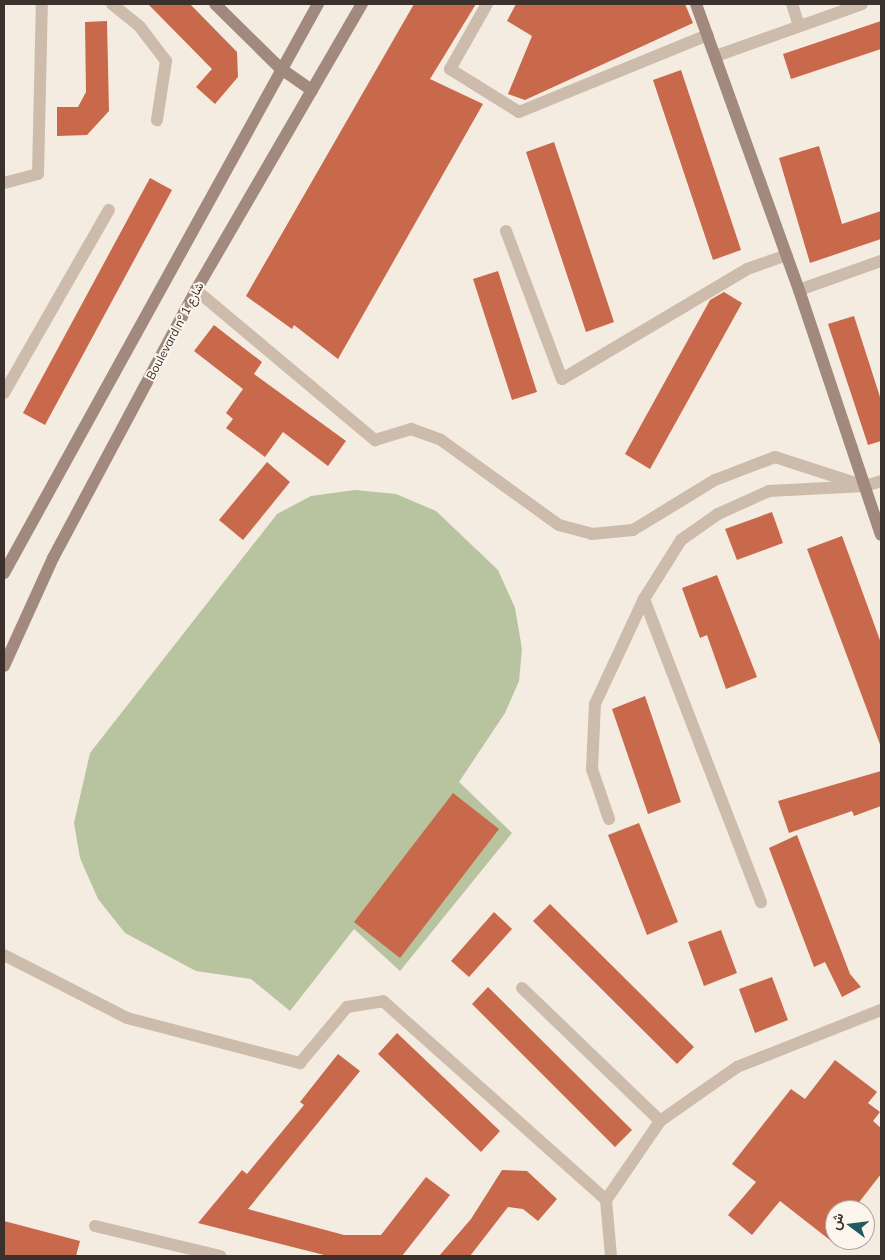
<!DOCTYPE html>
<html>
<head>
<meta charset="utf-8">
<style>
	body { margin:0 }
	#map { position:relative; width:885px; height:1260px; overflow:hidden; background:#f4ebe1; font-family:Mulish,Vazirmatn,sans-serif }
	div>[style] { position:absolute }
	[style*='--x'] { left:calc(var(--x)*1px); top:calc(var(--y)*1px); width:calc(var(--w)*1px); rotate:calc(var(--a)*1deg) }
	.green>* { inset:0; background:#b8c4a0 }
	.building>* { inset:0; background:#c8694b }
	.street>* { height:12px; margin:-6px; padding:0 6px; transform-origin:6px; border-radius:6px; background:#cdbbac }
	.secondary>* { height:12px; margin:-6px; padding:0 6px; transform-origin:6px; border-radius:6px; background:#a18a7d }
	span { translate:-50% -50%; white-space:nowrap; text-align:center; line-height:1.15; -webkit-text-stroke:4px #fbf5ee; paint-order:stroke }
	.street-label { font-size:12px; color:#3b302b }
	.frame { position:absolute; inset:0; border:5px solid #3b302b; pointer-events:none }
	.north { position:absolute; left:825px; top:1200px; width:50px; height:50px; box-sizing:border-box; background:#fbf5ee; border:1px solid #aea6a0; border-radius:50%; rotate:285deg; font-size:14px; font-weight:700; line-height:20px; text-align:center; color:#3b302b }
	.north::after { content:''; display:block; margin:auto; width:18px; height:22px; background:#1f5a5e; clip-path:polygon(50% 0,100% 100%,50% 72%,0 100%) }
</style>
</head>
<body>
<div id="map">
	<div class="green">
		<i style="clip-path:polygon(355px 490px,396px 494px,436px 511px,498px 570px,515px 608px,522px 649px,519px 681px,505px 713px,459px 782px,512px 833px,400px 971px,354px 929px,290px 1011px,251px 979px,196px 971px,125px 933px,98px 899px,80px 858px,74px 823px,90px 753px,277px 514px,311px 496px)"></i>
	</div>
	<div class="building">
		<i style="clip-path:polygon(148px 4px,190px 4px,237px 52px,238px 77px,215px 104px,196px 87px,212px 69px)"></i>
		<i style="clip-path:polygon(414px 4px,476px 4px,430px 79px,483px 104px,338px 359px,294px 325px,292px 329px,246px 296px)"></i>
		<i style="clip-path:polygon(516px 4px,685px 4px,693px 23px,525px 100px,508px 94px,532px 36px,507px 21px)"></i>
		<i style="clip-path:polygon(107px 21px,109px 111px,87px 135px,57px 136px,57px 107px,78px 107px,86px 92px,85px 22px)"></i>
		<i style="clip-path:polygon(881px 21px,881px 49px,791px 79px,783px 54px)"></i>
		<i style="clip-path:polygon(681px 70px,741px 250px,713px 260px,653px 80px)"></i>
		<i style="clip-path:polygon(554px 142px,614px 322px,586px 332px,526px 152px)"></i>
		<i style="clip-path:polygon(819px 146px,842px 224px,881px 211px,881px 239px,810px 263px,779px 158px)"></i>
		<i style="clip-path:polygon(150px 178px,172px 190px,45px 425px,23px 413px)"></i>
		<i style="clip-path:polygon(498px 271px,537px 392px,512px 400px,473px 279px)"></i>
		<i style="clip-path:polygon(724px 292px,742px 303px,650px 469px,625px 454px,710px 300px)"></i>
		<i style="clip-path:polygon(854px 316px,881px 400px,881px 441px,868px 445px,828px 324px)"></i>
		<i style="clip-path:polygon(214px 325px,262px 362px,254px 374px,346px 441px,328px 466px,283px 432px,265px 457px,226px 428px,233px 419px,226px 413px,243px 389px,194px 351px)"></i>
		<i style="clip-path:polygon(267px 462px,290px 482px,243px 540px,219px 520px)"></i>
		<i style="clip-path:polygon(772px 512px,783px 543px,737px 560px,725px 529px)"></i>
		<i style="clip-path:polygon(842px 536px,881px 643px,881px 747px,807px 549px)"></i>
		<i style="clip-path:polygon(717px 575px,757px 677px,726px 689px,707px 635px,700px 638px,682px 588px)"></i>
		<i style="clip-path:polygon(645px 696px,681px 802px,648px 814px,612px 709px)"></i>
		<i style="clip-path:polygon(881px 771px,881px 806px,854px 816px,852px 811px,789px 833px,778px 801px)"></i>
		<i style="clip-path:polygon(453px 793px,499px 829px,400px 958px,354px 922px)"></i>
		<i style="clip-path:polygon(639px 823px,678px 922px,647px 935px,608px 835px)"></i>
		<i style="clip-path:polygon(797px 835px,850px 974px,861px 987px,842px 997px,825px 962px,814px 967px,769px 848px)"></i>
		<i style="clip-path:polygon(550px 904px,694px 1047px,677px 1064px,533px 921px)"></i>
		<i style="clip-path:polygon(494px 912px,512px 929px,469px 977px,451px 961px)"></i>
		<i style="clip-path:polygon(721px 930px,737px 973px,704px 986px,688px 942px)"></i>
		<i style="clip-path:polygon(772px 977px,788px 1020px,755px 1033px,739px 989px)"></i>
		<i style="clip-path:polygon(488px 987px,632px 1130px,615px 1147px,472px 1004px)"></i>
		<i style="clip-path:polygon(397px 1033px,500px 1131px,481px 1152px,378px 1054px)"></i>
		<i style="clip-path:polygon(338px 1054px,360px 1071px,248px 1209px,344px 1235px,381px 1235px,426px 1177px,450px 1195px,402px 1256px,328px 1256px,198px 1223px,242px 1170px,247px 1174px,304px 1105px,300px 1102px)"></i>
		<i style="clip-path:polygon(835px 1060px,877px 1092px,868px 1103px,880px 1112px,873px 1121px,881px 1128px,881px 1174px,853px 1210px,835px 1210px,835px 1244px,780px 1201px,752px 1235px,728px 1215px,756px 1182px,732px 1164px,791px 1089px,805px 1099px)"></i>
		<i style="clip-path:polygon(502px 1170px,527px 1171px,557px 1199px,538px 1221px,523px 1209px,508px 1207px,470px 1256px,439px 1256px,471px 1219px)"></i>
		<i style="clip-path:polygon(4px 1221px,80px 1241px,76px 1256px,4px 1256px)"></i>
	</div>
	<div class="street">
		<i style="--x:112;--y:4;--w:36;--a:39"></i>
		<i style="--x:140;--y:27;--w:43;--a:52.6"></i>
		<i style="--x:166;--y:61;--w:60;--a:98.7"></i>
		<i style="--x:487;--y:4;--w:75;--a:119.6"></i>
		<i style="--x:450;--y:69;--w:81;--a:31.9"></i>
		<i style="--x:519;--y:112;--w:204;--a:-22.2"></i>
		<i style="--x:792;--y:4;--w:23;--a:72"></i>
		<i style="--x:716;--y:56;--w:155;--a:-19.6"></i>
		<i style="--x:4;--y:183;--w:35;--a:-15"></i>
		<i style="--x:38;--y:174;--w:170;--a:-88.7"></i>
		<i style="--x:506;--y:231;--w:158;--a:69.3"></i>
		<i style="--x:562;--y:379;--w:215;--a:-30.7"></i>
		<i style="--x:747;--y:269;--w:42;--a:-19.3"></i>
		<i style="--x:196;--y:290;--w:234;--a:40"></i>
		<i style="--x:375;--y:440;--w:38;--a:-17"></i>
		<i style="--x:411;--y:429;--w:32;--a:20"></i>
		<i style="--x:441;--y:440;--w:145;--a:35.8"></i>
		<i style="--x:559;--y:525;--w:34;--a:15"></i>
		<i style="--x:592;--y:534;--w:41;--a:-5.6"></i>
		<i style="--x:633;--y:530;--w:96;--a:-31.4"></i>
		<i style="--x:715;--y:480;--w:64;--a:-21"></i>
		<i style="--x:775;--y:457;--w:95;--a:17.9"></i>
		<i style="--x:799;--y:290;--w:87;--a:-19.5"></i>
		<i style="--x:4;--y:393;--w:211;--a:-60.2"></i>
		<i style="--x:644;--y:599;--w:325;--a:68.9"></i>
		<i style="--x:609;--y:819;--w:53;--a:-108.8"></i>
		<i style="--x:592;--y:769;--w:65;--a:-87.4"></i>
		<i style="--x:595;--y:704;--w:116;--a:-65"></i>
		<i style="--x:644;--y:599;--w:70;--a:-57.9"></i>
		<i style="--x:681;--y:540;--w:45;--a:-35.1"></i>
		<i style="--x:718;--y:514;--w:56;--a:-24.3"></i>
		<i style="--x:769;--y:491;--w:96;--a:-3"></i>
		<i style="--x:865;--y:486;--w:17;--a:-17"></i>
		<i style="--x:4;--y:955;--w:138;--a:27.1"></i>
		<i style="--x:127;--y:1018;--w:179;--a:14.6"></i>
		<i style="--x:300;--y:1063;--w:73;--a:-50"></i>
		<i style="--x:347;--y:1007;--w:36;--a:-9"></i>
		<i style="--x:383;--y:1001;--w:299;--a:41.7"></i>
		<i style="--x:606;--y:1200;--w:96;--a:-55.6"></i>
		<i style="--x:660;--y:1121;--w:94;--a:-35"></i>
		<i style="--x:737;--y:1067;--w:155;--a:-21.6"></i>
		<i style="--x:522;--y:988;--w:192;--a:43.9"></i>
		<i style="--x:606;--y:1200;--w:56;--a:84.9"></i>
		<i style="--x:95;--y:1226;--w:129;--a:13.5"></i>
	</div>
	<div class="secondary">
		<i style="--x:215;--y:4;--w:91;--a:44.6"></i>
		<i style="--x:280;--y:68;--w:39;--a:35"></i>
		<i style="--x:696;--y:4;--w:304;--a:70.2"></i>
		<i style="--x:799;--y:290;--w:258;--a:71.5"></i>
		<i style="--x:4;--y:573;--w:650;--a:-61.11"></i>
		<i style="--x:4;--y:666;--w:119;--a:-65.6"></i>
		<i style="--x:53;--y:558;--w:304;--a:-61.9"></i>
		<i style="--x:196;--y:290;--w:331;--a:-59.9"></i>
	</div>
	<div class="street-label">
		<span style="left:175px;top:331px;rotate:-62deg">Boulevard n° شارع 1</span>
	</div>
	<div class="frame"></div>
	<div class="north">ش</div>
</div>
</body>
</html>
